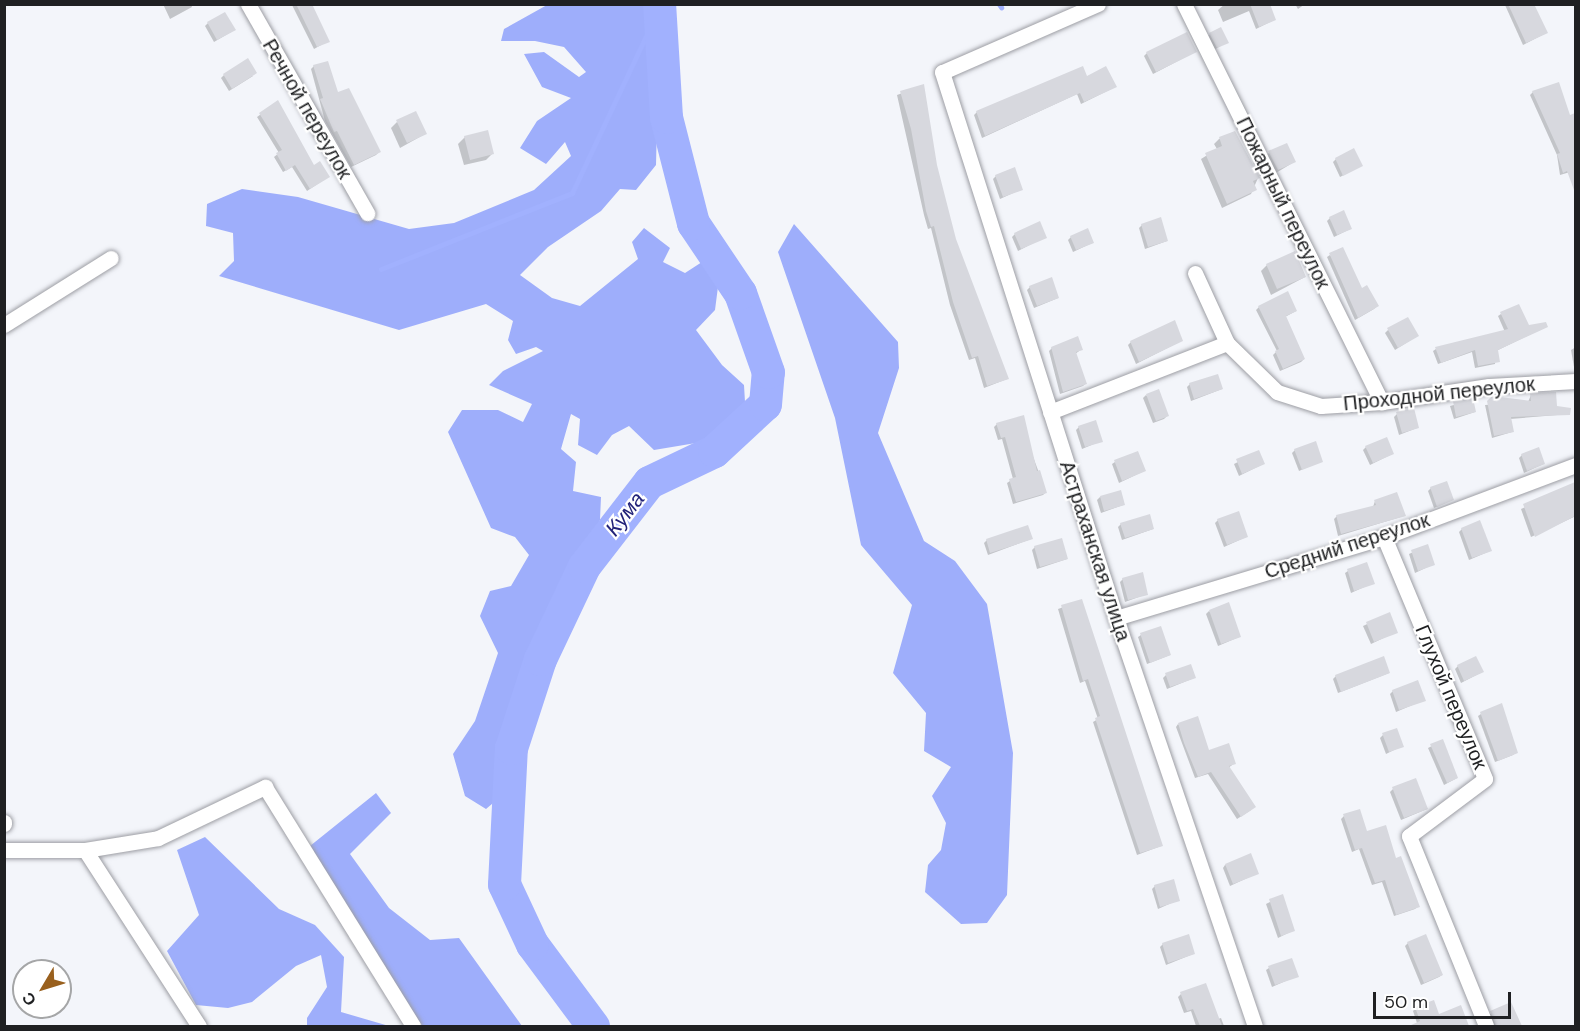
<!DOCTYPE html>
<html>
<head>
<meta charset="utf-8">
<style>
	body { margin:0 }
	#map { position:relative; width:1580px; height:1031px; overflow:hidden; background:#f3f5fa; font-family:"DM Sans",sans-serif }
	div>[style] { position:absolute }
	[style*='--x'] { left:calc(var(--x)*1px); top:calc(var(--y)*1px); width:calc(var(--w)*1px); rotate:calc(var(--a)*1deg) }
	.forest>* { inset:0; background:#9eaefb }
	.shadow>* { inset:0; background:#0003 }
	.stream>* { height:5px; margin:-2.5px; padding:0 2.5px; transform-origin:2.5px; border-radius:2.5px; background:#a1b1fe }
	.river>* { height:33px; margin:-16.5px; padding:0 16.5px; transform-origin:16.5px; border-radius:16.5px; background:#a1b1fe }
	.building>* { inset:0; background:#d7d8de }
	.roads { filter:drop-shadow(0 0 2px #9d9ea4) drop-shadow(0 0 2px #9d9ea4) }
	.minor>* { height:15px; margin:-7.5px; padding:0 7.5px; transform-origin:7.5px; border-radius:7.5px; background:#fff }
	span { translate:-50% -50%; white-space:nowrap; text-align:center; line-height:1.15; -webkit-text-stroke:4.5px #fff; paint-order:stroke }
	.street-label { font-size:20px; color:#1f2022 }
	.water-label { font-size:21px; color:#232379; font-style:italic }
	.frame { position:absolute; inset:0; border:6px solid #1f2022; pointer-events:none }
	.north { position:absolute; left:12px; top:959px; width:60px; height:60px; box-sizing:border-box; background:#fff; border:2px solid #a5a6a7; border-radius:50%; rotate:232deg; font-size:16px; font-weight:700; line-height:24px; text-align:center; color:#1f2022 }
	.north::after { content:''; display:block; margin:auto; width:21px; height:27px; background:#99601e; clip-path:polygon(50% 0,100% 100%,50% 72%,0 100%) }
	.scale { position:absolute; left:1373px; top:992px; width:138px; height:27px; box-sizing:border-box; border:3px solid #1f2022; border-top:0; padding-left:8px; font-size:18px; line-height:21px; white-space:nowrap; color:#1f2022; -webkit-text-stroke:4px #fff; paint-order:stroke }
</style>
</head>
<body>
<div id="map">
	<div class="forest">
		<i style="clip-path:polygon(547px 5px,650px 5px,648px 83px,657px 124px,656px 165px,636px 190px,620px 189px,601px 211px,548px 247px,520px 275px,552px 298px,580px 306px,638px 259px,632px 242px,644px 228px,670px 248px,663px 262px,685px 273px,702px 262px,719px 279px,715px 310px,696px 330px,722px 365px,744px 385px,745px 402px,708px 441px,654px 450px,629px 426px,612px 435px,597px 455px,578px 445px,580px 419px,571px 414px,561px 449px,576px 462px,573px 491px,601px 497px,600px 520px,528px 653px,501px 733px,499px 798px,486px 809px,465px 796px,453px 754px,475px 721px,498px 653px,480px 616px,490px 591px,511px 586px,529px 555px,515px 537px,491px 528px,448px 432px,462px 410px,498px 410px,523px 422px,532px 404px,489px 385px,503px 371px,543px 351px,536px 347px,516px 354px,508px 340px,513px 321px,486px 304px,399px 330px,219px 276px,234px 261px,233px 233px,206px 226px,207px 204px,242px 189px,298px 197px,409px 229px,454px 223px,534px 190px,571px 156px,565px 142px,546px 164px,520px 148px,537px 121px,571px 98px,542px 87px,524px 54px,544px 52px,579px 77px,586px 72px,564px 47px,535px 41px,501px 41px,504px 29px)"></i>
		<i style="clip-path:polygon(794px 224px,898px 342px,899px 368px,878px 433px,924px 541px,955px 561px,987px 604px,1013px 753px,1007px 895px,987px 923px,961px 924px,925px 892px,928px 865px,941px 850px,946px 823px,932px 796px,951px 767px,924px 751px,926px 713px,893px 673px,912px 605px,861px 545px,835px 418px,778px 252px)"></i>
		<i style="clip-path:polygon(376px 793px,391px 813px,350px 854px,389px 908px,430px 940px,459px 938px,522px 1026px,422px 1026px,310px 846px)"></i>
		<i style="clip-path:polygon(205px 837px,279px 909px,315px 925px,344px 957px,341px 1012px,389px 1026px,307px 1026px,307px 1018px,327px 987px,321px 955px,296px 966px,252px 1002px,228px 1008px,196px 1005px,167px 951px,199px 915px,177px 850px)"></i>
	</div>
	<div class="shadow">
		<i style="clip-path:polygon(163px 4px,191px 4px,192px 7px,170px 19px)"></i>
		<i style="clip-path:polygon(310px 4px,328px 41px,314px 49px,292px 5px)"></i>
		<i style="clip-path:polygon(1225px 4px,1268px 4px,1274px 20px,1256px 29px,1249px 11px,1223px 22px,1218px 10px)"></i>
		<i style="clip-path:polygon(1295px 4px,1305px 4px,1298px 9px)"></i>
		<i style="clip-path:polygon(1532px 4px,1546px 33px,1523px 45px,1505px 5px)"></i>
		<i style="clip-path:polygon(208px 23px,231px 32px,214px 42px,205px 26px)"></i>
		<i style="clip-path:polygon(1210px 34px,1227px 42px,1214px 50px,1207px 37px)"></i>
		<i style="clip-path:polygon(1195px 52px,1153px 74px,1144px 56px,1147px 53px)"></i>
		<i style="clip-path:polygon(314px 66px,379px 152px,376px 155px,351px 167px,325px 121px,311px 69px)"></i>
		<i style="clip-path:polygon(224px 75px,253px 76px,229px 91px,221px 78px)"></i>
		<i style="clip-path:polygon(1086px 78px,1115px 87px,1081px 104px,1077px 94px,982px 138px,974px 115px,977px 112px)"></i>
		<i style="clip-path:polygon(922px 86px,935px 166px,955px 239px,1007px 379px,984px 388px,975px 358px,969px 360px,950px 305px,931px 228px,928px 229px,924px 215px,897px 95px)"></i>
		<i style="clip-path:polygon(1533px 92px,1569px 117px,1575px 115px,1576px 189px,1570px 172px,1560px 175px,1557px 155px,1530px 95px)"></i>
		<i style="clip-path:polygon(278px 102px,313px 167px,328px 177px,307px 191px,292px 167px,283px 172px,274px 157px,279px 153px,257px 117px)"></i>
		<i style="clip-path:polygon(397px 122px,425px 134px,400px 148px,391px 128px)"></i>
		<i style="clip-path:polygon(1234px 132px,1258px 178px,1251px 194px,1222px 208px,1201px 159px,1217px 149px,1214px 144px,1219px 139px)"></i>
		<i style="clip-path:polygon(465px 137px,493px 153px,486px 160px,464px 165px,458px 144px)"></i>
		<i style="clip-path:polygon(1269px 153px,1294px 162px,1271px 176px,1262px 159px)"></i>
		<i style="clip-path:polygon(1336px 159px,1361px 166px,1340px 177px,1333px 162px)"></i>
		<i style="clip-path:polygon(996px 176px,1022px 189px,1000px 199px,993px 179px)"></i>
		<i style="clip-path:polygon(1330px 218px,1350px 229px,1334px 237px,1327px 221px)"></i>
		<i style="clip-path:polygon(1142px 225px,1167px 241px,1145px 249px,1139px 228px)"></i>
		<i style="clip-path:polygon(1015px 234px,1045px 237px,1018px 251px,1012px 237px)"></i>
		<i style="clip-path:polygon(1071px 237px,1092px 243px,1073px 252px,1068px 240px)"></i>
		<i style="clip-path:polygon(1330px 255px,1377px 306px,1374px 309px,1355px 320px,1327px 257px)"></i>
		<i style="clip-path:polygon(1267px 265px,1305px 277px,1271px 295px,1261px 271px)"></i>
		<i style="clip-path:polygon(1030px 287px,1058px 298px,1034px 308px,1027px 290px)"></i>
		<i style="clip-path:polygon(1259px 307px,1296px 311px,1285px 317px,1304px 359px,1301px 362px,1280px 371px,1273px 355px,1277px 351px,1256px 310px)"></i>
		<i style="clip-path:polygon(1501px 314px,1528px 327px,1546px 327px,1496px 351px,1495px 364px,1475px 368px,1472px 352px,1438px 364px,1433px 351px,1436px 349px,1505px 332px,1498px 316px)"></i>
		<i style="clip-path:polygon(1388px 330px,1417px 336px,1395px 350px,1385px 333px)"></i>
		<i style="clip-path:polygon(1181px 341px,1136px 364px,1128px 345px,1131px 342px)"></i>
		<i style="clip-path:polygon(1576px 347px,1576px 366px,1574px 367px,1571px 350px)"></i>
		<i style="clip-path:polygon(1052px 348px,1082px 349px,1075px 354px,1086px 383px,1083px 386px,1060px 394px,1049px 351px)"></i>
		<i style="clip-path:polygon(1190px 384px,1222px 389px,1191px 401px,1187px 387px)"></i>
		<i style="clip-path:polygon(1146px 395px,1167px 416px,1164px 419px,1153px 423px,1143px 398px)"></i>
		<i style="clip-path:polygon(1531px 395px,1569px 414px,1510px 419px,1512px 432px,1492px 438px,1485px 405px,1528px 402px)"></i>
		<i style="clip-path:polygon(1472px 400px,1475px 412px,1454px 419px,1450px 406px)"></i>
		<i style="clip-path:polygon(1397px 414px,1417px 428px,1399px 435px,1394px 417px)"></i>
		<i style="clip-path:polygon(997px 424px,1024px 432px,1046px 492px,1043px 495px,1013px 504px,1007px 483px,1013px 479px,1002px 439px,998px 440px,994px 427px)"></i>
		<i style="clip-path:polygon(1079px 427px,1101px 441px,1082px 449px,1076px 430px)"></i>
		<i style="clip-path:polygon(1366px 447px,1392px 454px,1370px 465px,1363px 450px)"></i>
		<i style="clip-path:polygon(1295px 450px,1321px 461px,1299px 471px,1292px 453px)"></i>
		<i style="clip-path:polygon(1258px 452px,1263px 464px,1239px 476px,1234px 464px)"></i>
		<i style="clip-path:polygon(1522px 455px,1543px 464px,1524px 473px,1519px 458px)"></i>
		<i style="clip-path:polygon(1115px 462px,1144px 471px,1119px 483px,1112px 464px)"></i>
		<i style="clip-path:polygon(1576px 484px,1576px 516px,1531px 537px,1521px 509px)"></i>
		<i style="clip-path:polygon(1431px 488px,1452px 500px,1434px 508px,1428px 491px)"></i>
		<i style="clip-path:polygon(1100px 497px,1123px 505px,1101px 513px,1097px 500px)"></i>
		<i style="clip-path:polygon(1375px 501px,1404px 516px,1338px 536px,1334px 519px,1337px 516px,1373px 507px)"></i>
		<i style="clip-path:polygon(1218px 520px,1246px 537px,1224px 547px,1215px 523px)"></i>
		<i style="clip-path:polygon(1121px 524px,1153px 529px,1122px 540px,1118px 527px)"></i>
		<i style="clip-path:polygon(1462px 529px,1490px 551px,1469px 560px,1459px 532px)"></i>
		<i style="clip-path:polygon(1031px 539px,988px 555px,984px 543px,987px 540px)"></i>
		<i style="clip-path:polygon(1427px 546px,1434px 564px,1415px 573px,1409px 554px)"></i>
		<i style="clip-path:polygon(1035px 547px,1067px 559px,1037px 569px,1032px 550px)"></i>
		<i style="clip-path:polygon(1348px 571px,1373px 583px,1351px 593px,1345px 573px)"></i>
		<i style="clip-path:polygon(1123px 579px,1147px 594px,1125px 602px,1120px 582px)"></i>
		<i style="clip-path:polygon(1081px 601px,1161px 846px,1137px 855px,1093px 722px,1098px 719px,1085px 681px,1080px 683px,1058px 609px)"></i>
		<i style="clip-path:polygon(1209px 611px,1239px 637px,1218px 646px,1206px 614px)"></i>
		<i style="clip-path:polygon(1389px 614px,1396px 632px,1371px 644px,1363px 626px)"></i>
		<i style="clip-path:polygon(1141px 635px,1170px 655px,1147px 664px,1138px 637px)"></i>
		<i style="clip-path:polygon(1458px 666px,1482px 672px,1461px 683px,1455px 669px)"></i>
		<i style="clip-path:polygon(1389px 673px,1338px 693px,1333px 679px,1336px 676px)"></i>
		<i style="clip-path:polygon(1166px 675px,1194px 678px,1167px 689px,1163px 678px)"></i>
		<i style="clip-path:polygon(1393px 691px,1424px 700px,1396px 712px,1390px 694px)"></i>
		<i style="clip-path:polygon(1481px 714px,1516px 752px,1513px 755px,1495px 762px,1478px 716px)"></i>
		<i style="clip-path:polygon(1178px 724px,1208px 752px,1235px 763px,1228px 768px,1251px 810px,1237px 819px,1208px 774px,1195px 778px,1176px 727px)"></i>
		<i style="clip-path:polygon(1383px 735px,1402px 746px,1386px 754px,1380px 738px)"></i>
		<i style="clip-path:polygon(1442px 741px,1457px 778px,1444px 785px,1428px 748px)"></i>
		<i style="clip-path:polygon(1393px 789px,1427px 809px,1401px 820px,1390px 792px)"></i>
		<i style="clip-path:polygon(1344px 816px,1395px 860px,1418px 906px,1415px 909px,1394px 916px,1382px 882px,1372px 885px,1359px 849px,1352px 852px,1341px 819px)"></i>
		<i style="clip-path:polygon(1225px 865px,1258px 873px,1230px 886px,1223px 868px)"></i>
		<i style="clip-path:polygon(1155px 886px,1178px 900px,1158px 909px,1152px 889px)"></i>
		<i style="clip-path:polygon(1282px 896px,1294px 930px,1278px 938px,1266px 904px)"></i>
		<i style="clip-path:polygon(1408px 943px,1442px 975px,1439px 977px,1421px 985px,1405px 946px)"></i>
		<i style="clip-path:polygon(1163px 944px,1193px 954px,1166px 965px,1160px 947px)"></i>
		<i style="clip-path:polygon(1269px 968px,1297px 976px,1272px 987px,1266px 970px)"></i>
		<i style="clip-path:polygon(1181px 994px,1218px 1019px,1221px 1018px,1224px 1026px,1196px 1026px,1191px 1011px,1184px 1013px,1178px 997px)"></i>
		<i style="clip-path:polygon(1511px 1004px,1520px 1026px,1493px 1026px,1488px 1015px)"></i>
		<i style="clip-path:polygon(1416px 1008px,1438px 1015px,1466px 1024px,1418px 1026px,1413px 1011px)"></i>
	</div>
	<div class="stream">
		<i style="--x:999;--y:4;--w:4;--a:56"></i>
		<i style="--x:381;--y:269;--w:206;--a:-21.7"></i>
		<i style="--x:572;--y:193;--w:202;--a:-64.8"></i>
	</div>
	<div class="river">
		<i style="--x:593;--y:1026;--w:102;--a:-126.6"></i>
		<i style="--x:532;--y:944;--w:66;--a:-115"></i>
		<i style="--x:504;--y:884;--w:136;--a:-87.1"></i>
		<i style="--x:511;--y:748;--w:94;--a:-72"></i>
		<i style="--x:540;--y:659;--w:103;--a:-64.7"></i>
		<i style="--x:584;--y:566;--w:106;--a:-52.3"></i>
		<i style="--x:649;--y:482;--w:72;--a:-25.5"></i>
		<i style="--x:714;--y:451;--w:69;--a:-42.7"></i>
		<i style="--x:765;--y:404;--w:32;--a:-85"></i>
		<i style="--x:768;--y:372;--w:84;--a:-109.5"></i>
		<i style="--x:740;--y:293;--w:84;--a:-123.9"></i>
		<i style="--x:693;--y:223;--w:109;--a:-104.3"></i>
		<i style="--x:666;--y:117;--w:113;--a:-93.5"></i>
	</div>
	<div class="building">
		<i style="clip-path:polygon(296px 4px,312px 4px,330px 42px,317px 47px)"></i>
		<i style="clip-path:polygon(1250px 4px,1270px 4px,1276px 20px,1259px 27px)"></i>
		<i style="clip-path:polygon(1508px 4px,1534px 4px,1548px 33px,1526px 43px)"></i>
		<i style="clip-path:polygon(225px 12px,236px 30px,217px 40px,207px 22px)"></i>
		<i style="clip-path:polygon(1221px 27px,1229px 43px,1217px 48px,1209px 33px)"></i>
		<i style="clip-path:polygon(1187px 32px,1197px 52px,1156px 72px,1146px 52px)"></i>
		<i style="clip-path:polygon(248px 58px,257px 73px,232px 89px,223px 74px)"></i>
		<i style="clip-path:polygon(328px 61px,338px 92px,349px 88px,381px 152px,354px 165px,337px 131px,334px 132px,320px 99px,323px 98px,313px 65px)"></i>
		<i style="clip-path:polygon(1083px 66px,1087px 76px,1106px 66px,1117px 87px,1084px 102px,1080px 93px,985px 136px,976px 111px)"></i>
		<i style="clip-path:polygon(1559px 82px,1570px 115px,1575px 113px,1574px 190px,1567px 171px,1563px 173px,1557px 154px,1560px 153px,1532px 91px)"></i>
		<i style="clip-path:polygon(924px 84px,937px 165px,956px 239px,1009px 379px,987px 386px,978px 356px,972px 358px,953px 302px,934px 226px,931px 227px,926px 211px,911px 129px,900px 91px)"></i>
		<i style="clip-path:polygon(278px 100px,314px 165px,320px 161px,330px 177px,310px 189px,295px 165px,286px 171px,276px 153px,282px 150px,259px 113px)"></i>
		<i style="clip-path:polygon(416px 111px,427px 134px,407px 143px,396px 120px)"></i>
		<i style="clip-path:polygon(488px 130px,494px 154px,470px 160px,464px 136px)"></i>
		<i style="clip-path:polygon(1235px 131px,1260px 178px,1253px 181px,1257px 190px,1227px 204px,1205px 153px,1222px 146px,1219px 137px)"></i>
		<i style="clip-path:polygon(1287px 143px,1296px 162px,1278px 170px,1268px 151px)"></i>
		<i style="clip-path:polygon(1354px 148px,1363px 166px,1343px 176px,1335px 158px)"></i>
		<i style="clip-path:polygon(1015px 167px,1023px 190px,1003px 197px,995px 175px)"></i>
		<i style="clip-path:polygon(1344px 210px,1352px 229px,1337px 235px,1329px 217px)"></i>
		<i style="clip-path:polygon(1161px 217px,1168px 241px,1148px 247px,1141px 224px)"></i>
		<i style="clip-path:polygon(1040px 221px,1047px 238px,1021px 249px,1014px 233px)"></i>
		<i style="clip-path:polygon(1088px 228px,1094px 243px,1076px 250px,1070px 236px)"></i>
		<i style="clip-path:polygon(1343px 247px,1362px 288px,1367px 285px,1379px 306px,1358px 318px,1329px 253px)"></i>
		<i style="clip-path:polygon(1295px 251px,1306px 277px,1277px 289px,1266px 264px)"></i>
		<i style="clip-path:polygon(1052px 277px,1059px 298px,1037px 306px,1029px 286px)"></i>
		<i style="clip-path:polygon(1288px 291px,1297px 311px,1286px 316px,1305px 359px,1283px 369px,1275px 351px,1279px 349px,1258px 306px)"></i>
		<i style="clip-path:polygon(1519px 304px,1529px 325px,1546px 322px,1548px 327px,1498px 350px,1500px 362px,1478px 366px,1475px 350px,1441px 363px,1435px 347px,1508px 329px,1500px 312px)"></i>
		<i style="clip-path:polygon(1408px 317px,1419px 336px,1398px 348px,1387px 328px)"></i>
		<i style="clip-path:polygon(1175px 320px,1183px 341px,1139px 362px,1130px 341px)"></i>
		<i style="clip-path:polygon(1078px 336px,1083px 350px,1076px 352px,1087px 384px,1063px 392px,1051px 347px)"></i>
		<i style="clip-path:polygon(1218px 374px,1223px 389px,1194px 399px,1189px 383px)"></i>
		<i style="clip-path:polygon(1159px 389px,1169px 416px,1156px 421px,1146px 394px)"></i>
		<i style="clip-path:polygon(1556px 392px,1557px 406px,1571px 408px,1570px 415px,1511px 417px,1514px 432px,1494px 436px,1487px 401px,1492px 396px,1531px 401px,1530px 393px)"></i>
		<i style="clip-path:polygon(1473px 398px,1476px 412px,1456px 417px,1453px 401px)"></i>
		<i style="clip-path:polygon(1414px 408px,1419px 428px,1402px 433px,1396px 412px)"></i>
		<i style="clip-path:polygon(1024px 415px,1037px 471px,1040px 470px,1047px 493px,1016px 502px,1009px 479px,1016px 477px,1005px 437px,1001px 438px,996px 423px)"></i>
		<i style="clip-path:polygon(1096px 420px,1103px 442px,1085px 447px,1078px 426px)"></i>
		<i style="clip-path:polygon(1387px 437px,1394px 454px,1373px 463px,1365px 446px)"></i>
		<i style="clip-path:polygon(1316px 441px,1323px 462px,1302px 470px,1294px 449px)"></i>
		<i style="clip-path:polygon(1539px 447px,1545px 464px,1527px 471px,1521px 454px)"></i>
		<i style="clip-path:polygon(1259px 450px,1265px 464px,1242px 474px,1236px 459px)"></i>
		<i style="clip-path:polygon(1138px 451px,1146px 471px,1122px 481px,1114px 460px)"></i>
		<i style="clip-path:polygon(1447px 481px,1454px 500px,1437px 507px,1430px 487px)"></i>
		<i style="clip-path:polygon(1575px 482px,1575px 516px,1535px 537px,1523px 504px)"></i>
		<i style="clip-path:polygon(1121px 490px,1125px 505px,1104px 511px,1100px 496px)"></i>
		<i style="clip-path:polygon(1397px 492px,1406px 516px,1341px 534px,1336px 515px,1376px 505px,1374px 500px)"></i>
		<i style="clip-path:polygon(1239px 511px,1248px 537px,1227px 545px,1217px 519px)"></i>
		<i style="clip-path:polygon(1150px 514px,1154px 529px,1125px 538px,1120px 523px)"></i>
		<i style="clip-path:polygon(1480px 520px,1492px 551px,1472px 558px,1461px 528px)"></i>
		<i style="clip-path:polygon(1028px 525px,1033px 539px,990px 553px,986px 539px)"></i>
		<i style="clip-path:polygon(1062px 538px,1068px 559px,1040px 567px,1034px 546px)"></i>
		<i style="clip-path:polygon(1428px 544px,1435px 565px,1418px 571px,1411px 550px)"></i>
		<i style="clip-path:polygon(1367px 562px,1375px 584px,1354px 591px,1347px 569px)"></i>
		<i style="clip-path:polygon(1143px 572px,1148px 595px,1128px 600px,1122px 578px)"></i>
		<i style="clip-path:polygon(1082px 599px,1163px 846px,1140px 853px,1095px 718px,1100px 716px,1088px 679px,1083px 681px,1061px 605px)"></i>
		<i style="clip-path:polygon(1229px 602px,1241px 637px,1221px 644px,1209px 610px)"></i>
		<i style="clip-path:polygon(1390px 612px,1398px 633px,1374px 642px,1366px 622px)"></i>
		<i style="clip-path:polygon(1161px 626px,1171px 655px,1150px 663px,1140px 633px)"></i>
		<i style="clip-path:polygon(1384px 656px,1390px 673px,1341px 692px,1335px 675px)"></i>
		<i style="clip-path:polygon(1476px 656px,1484px 672px,1464px 681px,1457px 665px)"></i>
		<i style="clip-path:polygon(1191px 664px,1196px 678px,1170px 687px,1165px 673px)"></i>
		<i style="clip-path:polygon(1418px 680px,1426px 701px,1399px 710px,1392px 690px)"></i>
		<i style="clip-path:polygon(1502px 703px,1518px 753px,1498px 761px,1480px 712px)"></i>
		<i style="clip-path:polygon(1198px 716px,1209px 750px,1229px 743px,1236px 764px,1229px 766px,1256px 807px,1241px 817px,1211px 772px,1198px 777px,1184px 743px,1178px 723px)"></i>
		<i style="clip-path:polygon(1397px 728px,1404px 747px,1389px 752px,1382px 733px)"></i>
		<i style="clip-path:polygon(1443px 739px,1458px 778px,1447px 783px,1430px 744px)"></i>
		<i style="clip-path:polygon(1416px 778px,1428px 809px,1404px 818px,1392px 787px)"></i>
		<i style="clip-path:polygon(1360px 809px,1367px 831px,1386px 825px,1396px 858px,1401px 856px,1420px 907px,1396px 915px,1385px 880px,1375px 883px,1362px 848px,1355px 850px,1343px 814px)"></i>
		<i style="clip-path:polygon(1251px 853px,1259px 874px,1233px 884px,1225px 864px)"></i>
		<i style="clip-path:polygon(1174px 879px,1180px 901px,1160px 907px,1154px 885px)"></i>
		<i style="clip-path:polygon(1283px 894px,1295px 931px,1281px 936px,1269px 899px)"></i>
		<i style="clip-path:polygon(1189px 934px,1195px 954px,1168px 963px,1162px 943px)"></i>
		<i style="clip-path:polygon(1426px 934px,1443px 975px,1424px 983px,1407px 942px)"></i>
		<i style="clip-path:polygon(1292px 958px,1299px 977px,1275px 985px,1268px 966px)"></i>
		<i style="clip-path:polygon(1206px 983px,1222px 1026px,1200px 1026px,1193px 1009px,1187px 1011px,1180px 992px)"></i>
		<i style="clip-path:polygon(1434px 1000px,1439px 1014px,1461px 1005px,1469px 1026px,1409px 1026px,1420px 1021px,1415px 1007px)"></i>
		<i style="clip-path:polygon(1511px 1002px,1522px 1026px,1496px 1026px,1490px 1011px)"></i>
	</div>
	<div class="roads">
		<div class="minor">
			<i style="--x:248;--y:4;--w:241;--a:60.3"></i>
			<i style="--x:1098;--y:4;--w:170;--a:156.4"></i>
			<i style="--x:942;--y:72;--w:573;--a:72.32"></i>
			<i style="--x:1116;--y:618;--w:431;--a:71.2"></i>
			<i style="--x:1184;--y:4;--w:445;--a:63.6"></i>
			<i style="--x:1195;--y:273;--w:77;--a:65.4"></i>
			<i style="--x:4;--y:325;--w:126;--a:-32.1"></i>
			<i style="--x:1050;--y:412;--w:190;--a:-21.3"></i>
			<i style="--x:1227;--y:343;--w:70;--a:44.4"></i>
			<i style="--x:1277;--y:392;--w:46;--a:17.7"></i>
			<i style="--x:1321;--y:406;--w:61;--a:-3.8"></i>
			<i style="--x:1382;--y:402;--w:108;--a:-8.5"></i>
			<i style="--x:1489;--y:386;--w:87;--a:-3.3"></i>
			<i style="--x:1384;--y:537;--w:262;--a:67.3"></i>
			<i style="--x:1485;--y:779;--w:95;--a:143.1"></i>
			<i style="--x:1409;--y:836;--w:205;--a:67.9"></i>
			<i style="--x:1116;--y:618;--w:280;--a:-16.8"></i>
			<i style="--x:1384;--y:537;--w:205;--a:-20.6"></i>
			<i style="--x:4;--y:822;--w:2;--a:90"></i>
			<i style="--x:4;--y:850;--w:81;--a:0"></i>
			<i style="--x:85;--y:850;--w:210;--a:57.1"></i>
			<i style="--x:85;--y:850;--w:74;--a:-9.3"></i>
			<i style="--x:158;--y:838;--w:119;--a:-25.5"></i>
			<i style="--x:265;--y:787;--w:281;--a:58.2"></i>
		</div>
	</div>
	<div class="street-label">
		<span style="left:307px;top:109px;rotate:60deg">Речной переулок</span>
		<span style="left:1283px;top:203px;rotate:64deg">Пожарный переулок</span>
		<span style="left:1439px;top:394px;rotate:-6deg">Проходной переулок</span>
		<span style="left:1347px;top:546px;rotate:-18deg">Средний переулок</span>
		<span style="left:1095px;top:551px;rotate:72deg">Астраханская улица</span>
		<span style="left:1451px;top:697px;rotate:67deg">Глухой переулок</span>
	</div>
	<div class="water-label">
		<span style="left:625px;top:514px;rotate:-52deg">Кума</span>
	</div>
	<div class="frame"></div>
	<div class="north">С</div>
	<div class="scale">50 m</div>
</div>
</body>
</html>
